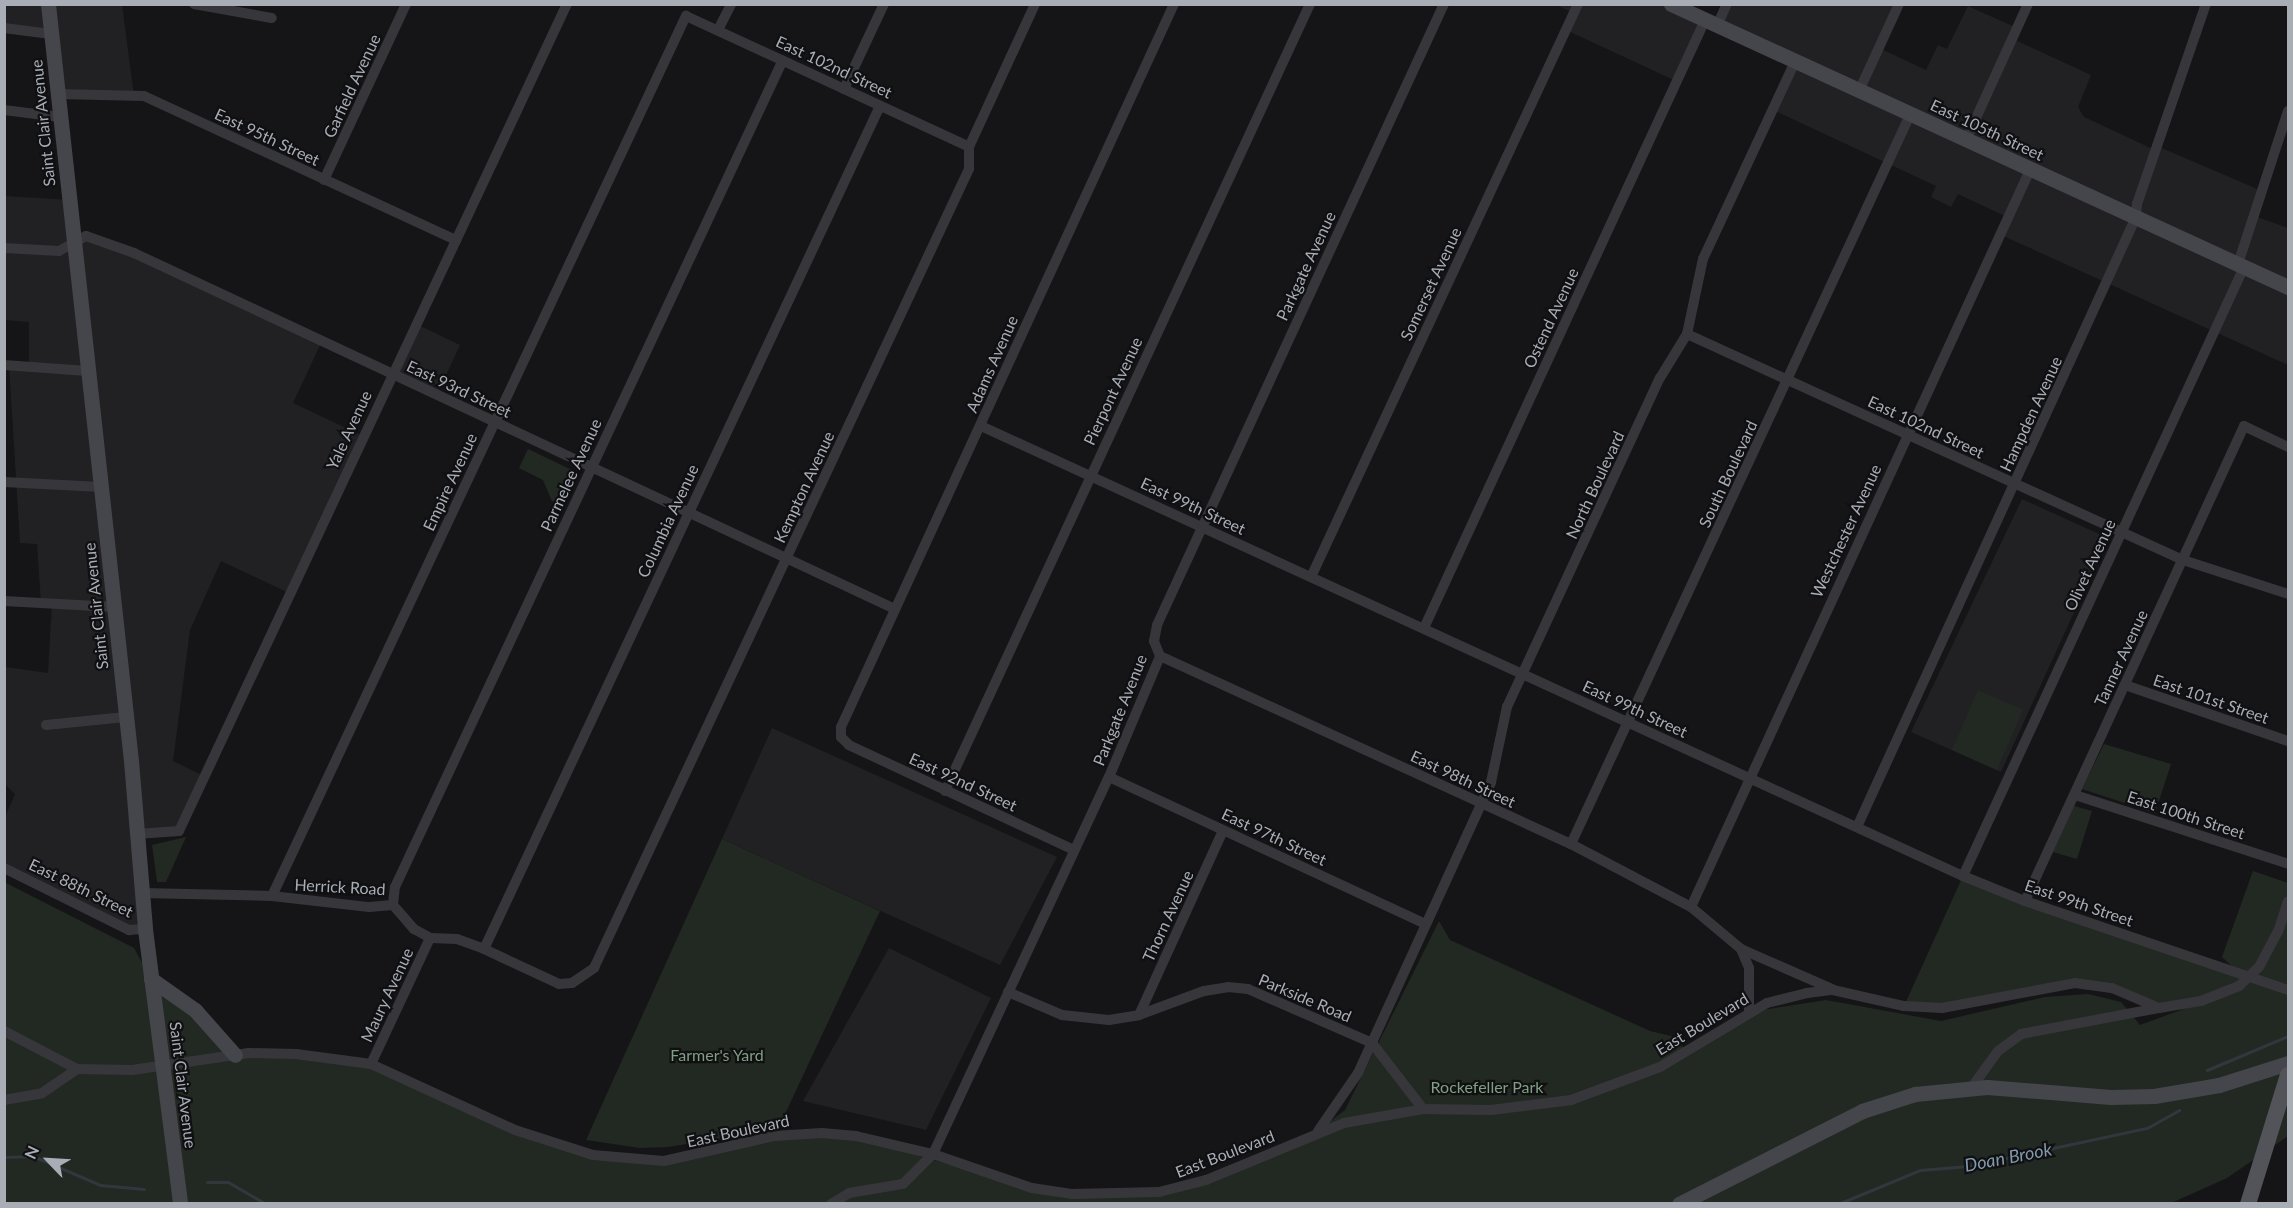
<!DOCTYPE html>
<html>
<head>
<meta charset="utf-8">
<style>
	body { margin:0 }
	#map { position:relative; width:2293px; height:1208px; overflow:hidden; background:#151517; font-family:Lato,sans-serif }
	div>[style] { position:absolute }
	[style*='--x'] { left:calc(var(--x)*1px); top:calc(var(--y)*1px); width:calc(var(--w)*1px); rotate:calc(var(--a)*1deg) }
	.built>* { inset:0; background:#212124 }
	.green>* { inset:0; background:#222922 }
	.stream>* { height:3px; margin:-1.5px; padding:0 1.5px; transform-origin:1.5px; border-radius:1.5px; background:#30383e }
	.street>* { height:10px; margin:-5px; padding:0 5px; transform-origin:5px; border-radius:5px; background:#37373b }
	.secondary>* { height:15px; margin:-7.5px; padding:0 7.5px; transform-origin:7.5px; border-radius:7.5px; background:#45464b }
	.primary>* { height:16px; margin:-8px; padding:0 8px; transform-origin:8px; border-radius:8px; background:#53545a }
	span { translate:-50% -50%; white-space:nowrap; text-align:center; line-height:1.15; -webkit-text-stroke:4.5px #101012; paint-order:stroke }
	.street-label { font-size:16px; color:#a8adb6 }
	.park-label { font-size:16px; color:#819f83 }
	.water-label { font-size:18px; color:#829aad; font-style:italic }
	.frame { position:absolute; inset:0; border:6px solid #a8adb6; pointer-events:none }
	.north { position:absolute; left:18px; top:1130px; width:60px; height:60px; -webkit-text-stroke:4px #101012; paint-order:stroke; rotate:295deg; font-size:16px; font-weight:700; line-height:24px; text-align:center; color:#a8adb6 }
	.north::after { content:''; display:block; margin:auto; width:21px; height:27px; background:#a8adb6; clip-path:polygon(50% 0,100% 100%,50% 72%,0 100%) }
</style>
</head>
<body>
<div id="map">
	<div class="built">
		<i style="clip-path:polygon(5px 5px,122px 5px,134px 96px,58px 94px,51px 34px,5px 28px)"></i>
		<i style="clip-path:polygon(1556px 5px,1671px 5px,1705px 20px,1676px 81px,1566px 30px,1574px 13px)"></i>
		<i style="clip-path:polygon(1727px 5px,1892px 5px,1898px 7px,1879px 48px,1926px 70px,1938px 45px,1947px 49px,1968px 6px,2017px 28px,2013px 39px,2091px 75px,2078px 107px,2084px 117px,2155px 150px,2157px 146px,2262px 191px,2254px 216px,2288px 228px,2288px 365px,1999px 234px,2007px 217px,1958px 194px,1951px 207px,1931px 197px,1936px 186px,1773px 110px,1795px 62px,1717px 26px)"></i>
		<i style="clip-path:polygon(4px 196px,70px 200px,74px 242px,86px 236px,322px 341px,293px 403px,363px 436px,289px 593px,221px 561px,190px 630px,173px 761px,204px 776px,179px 831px,137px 835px,145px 929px,129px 930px,5px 868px,5px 817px,15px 794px,5px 784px,5px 667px,48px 673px,52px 604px,41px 603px,37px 544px,20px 543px,9px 365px,29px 367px,29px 322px,5px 320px)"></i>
		<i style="clip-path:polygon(416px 324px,460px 345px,437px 395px,392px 374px)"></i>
		<i style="clip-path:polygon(2022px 499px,2108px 538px,2001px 772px,1911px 732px)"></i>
		<i style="clip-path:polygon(772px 728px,1057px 857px,1000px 965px,722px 839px)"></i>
		<i style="clip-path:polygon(889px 948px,991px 998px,926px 1130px,803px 1101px)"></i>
	</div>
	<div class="green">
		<i style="clip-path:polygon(528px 449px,576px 472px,560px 505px,552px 501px,543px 480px,519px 468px)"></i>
		<i style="clip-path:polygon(1978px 690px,2023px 710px,1997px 770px,1952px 750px)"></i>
		<i style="clip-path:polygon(2104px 744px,2171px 764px,2155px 813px,2082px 789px)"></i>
		<i style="clip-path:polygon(2074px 806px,2092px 811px,2077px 859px,2053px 852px)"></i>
		<i style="clip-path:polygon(186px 837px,166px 882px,157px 882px,152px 845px)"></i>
		<i style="clip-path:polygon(722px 839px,880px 911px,778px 1129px,668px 1147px,640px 1148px,586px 1140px)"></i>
		<i style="clip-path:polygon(2253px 871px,2288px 883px,2288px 1136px,2227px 1178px,2169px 1204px,5px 1203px,4px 882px,134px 948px,151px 979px,235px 1055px,327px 1057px,397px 1076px,544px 1142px,640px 1161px,749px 1141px,845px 1135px,1032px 1188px,1114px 1195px,1206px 1180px,1318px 1131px,1345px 1110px,1439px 921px,1450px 940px,1650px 1031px,1688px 1040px,1680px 1045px,1688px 1050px,1749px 1012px,1826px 1000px,1941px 1021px,2045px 997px,2088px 994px,2121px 1002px,2140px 1025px,2222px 995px,2159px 1008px,2146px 1001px,2075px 983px,1981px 1004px,1904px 1006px,1963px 876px,2238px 972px,2222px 957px)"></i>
	</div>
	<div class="stream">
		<i style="--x:2207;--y:1070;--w:88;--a:-22.8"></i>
		<i style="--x:4;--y:1157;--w:29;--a:-2"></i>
		<i style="--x:33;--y:1156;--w:73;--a:23.4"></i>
		<i style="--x:100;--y:1185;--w:44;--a:5.2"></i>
		<i style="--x:207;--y:1182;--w:21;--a:0"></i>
		<i style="--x:228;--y:1182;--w:44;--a:30.1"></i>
		<i style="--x:1838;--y:1204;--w:89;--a:-22.5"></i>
		<i style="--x:1920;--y:1170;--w:49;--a:-4.7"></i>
		<i style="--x:1969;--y:1166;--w:182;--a:-12.1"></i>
		<i style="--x:2147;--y:1128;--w:37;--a:-29"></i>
	</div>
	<div class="street">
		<i style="--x:194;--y:4;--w:79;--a:10.2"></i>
		<i style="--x:1717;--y:26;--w:24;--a:-66"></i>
		<i style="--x:4;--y:28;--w:47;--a:7.3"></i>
		<i style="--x:718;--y:30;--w:29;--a:-63"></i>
		<i style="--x:844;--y:89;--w:94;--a:-64.8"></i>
		<i style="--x:1859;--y:91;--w:96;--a:-65.3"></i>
		<i style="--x:58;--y:94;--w:86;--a:1.3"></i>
		<i style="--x:144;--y:96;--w:344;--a:24.8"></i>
		<i style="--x:4;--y:110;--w:56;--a:7.1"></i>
		<i style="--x:1966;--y:140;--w:149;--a:-65.5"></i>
		<i style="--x:324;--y:180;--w:194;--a:-65"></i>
		<i style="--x:4;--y:248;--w:55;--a:3.1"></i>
		<i style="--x:59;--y:251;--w:31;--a:-29"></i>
		<i style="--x:86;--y:236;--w:51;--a:19.5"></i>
		<i style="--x:134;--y:253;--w:840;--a:25.07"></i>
		<i style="--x:2238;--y:264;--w:161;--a:-71.9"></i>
		<i style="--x:1687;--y:334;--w:545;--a:24.5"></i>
		<i style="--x:2183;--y:560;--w:110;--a:17.9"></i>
		<i style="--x:4;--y:365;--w:84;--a:4.1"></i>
		<i style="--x:981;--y:426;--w:1080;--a:24.62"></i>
		<i style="--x:1963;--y:876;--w:67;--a:22"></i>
		<i style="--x:2025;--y:901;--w:278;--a:18.7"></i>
		<i style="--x:4;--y:482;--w:97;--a:3"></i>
		<i style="--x:1311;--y:577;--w:632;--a:-65.02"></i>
		<i style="--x:4;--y:601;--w:110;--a:3.1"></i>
		<i style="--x:1424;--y:628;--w:670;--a:-65.19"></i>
		<i style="--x:1160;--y:656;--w:452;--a:24.6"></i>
		<i style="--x:1571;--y:844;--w:136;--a:27.7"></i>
		<i style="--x:1691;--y:907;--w:65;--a:40"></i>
		<i style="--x:1741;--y:949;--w:99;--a:23.7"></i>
		<i style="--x:2125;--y:685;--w:172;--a:19"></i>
		<i style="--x:46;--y:725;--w:80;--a:-5.7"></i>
		<i style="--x:1109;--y:777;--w:349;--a:24.9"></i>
		<i style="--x:945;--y:791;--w:868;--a:-65.12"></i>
		<i style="--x:2075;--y:795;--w:224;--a:17.9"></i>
		<i style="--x:1857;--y:827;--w:671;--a:-65.42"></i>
		<i style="--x:2136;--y:217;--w:13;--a:-86"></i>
		<i style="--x:2137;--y:204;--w:212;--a:-71"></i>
		<i style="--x:137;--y:834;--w:42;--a:-4.1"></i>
		<i style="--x:179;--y:831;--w:913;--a:-64.87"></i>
		<i style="--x:1571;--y:844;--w:804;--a:-65.06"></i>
		<i style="--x:1074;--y:850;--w:248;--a:-155"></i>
		<i style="--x:849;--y:745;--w:11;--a:-135"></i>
		<i style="--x:841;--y:737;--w:10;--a:-90"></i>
		<i style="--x:841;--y:727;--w:796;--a:-65.27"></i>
		<i style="--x:4;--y:868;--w:140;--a:26.4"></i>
		<i style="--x:129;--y:930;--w:16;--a:-4"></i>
		<i style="--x:1963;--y:876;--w:671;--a:-65.23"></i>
		<i style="--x:142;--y:893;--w:130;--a:1.3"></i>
		<i style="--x:272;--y:896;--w:98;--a:6.5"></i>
		<i style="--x:369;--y:907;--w:24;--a:-5"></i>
		<i style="--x:272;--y:896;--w:973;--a:-64.81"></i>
		<i style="--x:686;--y:16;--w:312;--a:24.8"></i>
		<i style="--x:2025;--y:901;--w:523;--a:-65.25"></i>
		<i style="--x:2244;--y:426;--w:49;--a:25.5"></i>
		<i style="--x:393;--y:905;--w:32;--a:49"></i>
		<i style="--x:414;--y:929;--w:18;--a:29"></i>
		<i style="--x:430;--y:938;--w:27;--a:2"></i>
		<i style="--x:457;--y:939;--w:29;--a:20"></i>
		<i style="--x:484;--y:949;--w:83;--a:25"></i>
		<i style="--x:559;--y:984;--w:13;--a:-4"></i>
		<i style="--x:572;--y:983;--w:27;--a:-34"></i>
		<i style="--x:594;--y:968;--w:883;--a:-64.86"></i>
		<i style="--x:969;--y:169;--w:22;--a:-90"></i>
		<i style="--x:969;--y:147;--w:157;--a:-65.2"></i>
		<i style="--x:393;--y:905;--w:18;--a:-84"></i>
		<i style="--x:395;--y:887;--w:913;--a:-64.87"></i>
		<i style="--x:1691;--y:907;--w:811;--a:-65.3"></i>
		<i style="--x:484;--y:949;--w:931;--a:-64.84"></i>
		<i style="--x:1741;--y:949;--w:21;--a:67"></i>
		<i style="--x:1749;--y:968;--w:44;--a:90"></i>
		<i style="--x:1008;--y:992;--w:59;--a:23.1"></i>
		<i style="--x:1062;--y:1015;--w:47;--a:6.1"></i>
		<i style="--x:1109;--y:1020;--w:30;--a:-9"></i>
		<i style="--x:1139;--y:1015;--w:69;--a:-20.3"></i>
		<i style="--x:1204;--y:991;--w:24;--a:-9"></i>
		<i style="--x:1228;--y:987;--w:20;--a:6"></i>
		<i style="--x:1248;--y:989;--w:135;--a:23.5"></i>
		<i style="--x:1372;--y:1043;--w:83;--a:52.3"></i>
		<i style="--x:1139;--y:1015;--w:202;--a:-65.5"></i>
		<i style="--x:4;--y:1031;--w:82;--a:27.5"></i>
		<i style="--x:371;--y:1064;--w:139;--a:-64.9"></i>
		<i style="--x:1972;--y:1087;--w:44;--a:-54.2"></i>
		<i style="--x:1998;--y:1051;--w:29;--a:-36"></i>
		<i style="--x:2021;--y:1034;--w:140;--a:-10.7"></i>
		<i style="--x:4;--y:1100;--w:39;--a:-10"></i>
		<i style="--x:42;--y:1093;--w:42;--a:-34.4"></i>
		<i style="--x:77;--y:1069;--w:55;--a:1"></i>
		<i style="--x:132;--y:1070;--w:118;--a:-8.3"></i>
		<i style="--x:249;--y:1053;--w:47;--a:1.2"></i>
		<i style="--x:296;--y:1054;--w:76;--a:7.6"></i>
		<i style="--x:371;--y:1064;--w:158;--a:24.6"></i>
		<i style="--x:515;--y:1130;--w:82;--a:17.8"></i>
		<i style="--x:593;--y:1155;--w:71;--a:4.8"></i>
		<i style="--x:664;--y:1161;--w:113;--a:-12.8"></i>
		<i style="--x:774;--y:1136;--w:48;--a:-3.6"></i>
		<i style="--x:822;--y:1133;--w:34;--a:5"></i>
		<i style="--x:856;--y:1136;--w:79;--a:13.2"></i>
		<i style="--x:933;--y:1154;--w:105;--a:19"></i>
		<i style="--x:1032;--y:1188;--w:40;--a:8.5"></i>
		<i style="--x:1072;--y:1194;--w:87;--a:-1.3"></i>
		<i style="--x:1159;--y:1192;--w:49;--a:-14.3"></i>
		<i style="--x:1206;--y:1180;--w:149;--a:-22.4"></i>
		<i style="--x:1344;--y:1123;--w:80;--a:-10"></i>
		<i style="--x:1423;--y:1109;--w:68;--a:0.8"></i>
		<i style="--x:1491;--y:1110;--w:81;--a:-7.1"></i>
		<i style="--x:1571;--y:1100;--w:95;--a:-20.3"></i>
		<i style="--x:1660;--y:1067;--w:125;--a:-30.9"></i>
		<i style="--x:1767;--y:1003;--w:41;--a:-14"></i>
		<i style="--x:1807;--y:993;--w:26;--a:-7"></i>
		<i style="--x:1833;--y:990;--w:73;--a:12.7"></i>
		<i style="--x:1904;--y:1006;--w:38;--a:3"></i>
		<i style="--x:1942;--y:1008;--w:135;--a:-10.6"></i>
		<i style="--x:2075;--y:983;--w:37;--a:8"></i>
		<i style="--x:2112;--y:988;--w:51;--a:23.1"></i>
		<i style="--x:2159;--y:1008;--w:43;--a:-9.5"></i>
		<i style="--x:2201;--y:1001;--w:41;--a:-21.5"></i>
		<i style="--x:2239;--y:986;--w:28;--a:-44"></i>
		<i style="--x:2259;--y:967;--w:40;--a:-62"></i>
		<i style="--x:2278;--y:932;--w:32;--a:-72"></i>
		<i style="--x:1318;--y:1131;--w:70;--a:-55.4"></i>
		<i style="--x:1358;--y:1073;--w:320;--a:-65.4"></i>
		<i style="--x:1491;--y:782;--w:77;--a:-78"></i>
		<i style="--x:1507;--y:707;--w:363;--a:-65.1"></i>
		<i style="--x:1660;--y:378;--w:52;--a:-58.5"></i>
		<i style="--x:1687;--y:334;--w:77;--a:-78"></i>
		<i style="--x:1703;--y:259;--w:217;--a:-65"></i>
		<i style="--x:831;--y:1204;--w:21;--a:-31"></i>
		<i style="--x:849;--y:1193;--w:55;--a:-9.5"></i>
		<i style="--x:903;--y:1184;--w:42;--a:-45"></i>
		<i style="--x:933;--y:1154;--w:416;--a:-65"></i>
		<i style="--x:1109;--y:777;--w:131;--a:-67.1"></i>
		<i style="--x:1160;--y:656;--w:16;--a:-112"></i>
		<i style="--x:1154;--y:641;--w:16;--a:-79"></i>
		<i style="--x:1157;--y:625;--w:684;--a:-65.2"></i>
	</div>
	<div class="secondary">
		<i style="--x:48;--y:4;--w:762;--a:83.74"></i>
		<i style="--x:131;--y:761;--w:169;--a:85.2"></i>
		<i style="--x:145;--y:929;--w:277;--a:82.7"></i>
		<i style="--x:1671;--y:4;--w:679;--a:24.64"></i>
		<i style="--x:151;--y:979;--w:54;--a:35.2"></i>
		<i style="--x:195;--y:1010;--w:60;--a:48.4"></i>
		<i style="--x:1679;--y:1204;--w:205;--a:-26.9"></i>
		<i style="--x:1862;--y:1111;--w:56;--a:-17.8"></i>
		<i style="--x:1915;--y:1094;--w:72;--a:-5.6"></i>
		<i style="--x:1987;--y:1087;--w:124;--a:4.6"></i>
		<i style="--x:2111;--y:1097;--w:43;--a:-1.3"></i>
		<i style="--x:2154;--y:1096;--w:66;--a:-9.6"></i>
		<i style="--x:2219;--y:1085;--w:72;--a:-17.7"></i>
	</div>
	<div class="primary">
		<i style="--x:2248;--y:1204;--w:135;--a:-72.8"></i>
	</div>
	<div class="street-label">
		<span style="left:834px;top:67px;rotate:25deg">East 102nd Street</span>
		<span style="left:352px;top:86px;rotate:-65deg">Garfield Avenue</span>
		<span style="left:43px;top:123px;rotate:-96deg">Saint Clair Avenue</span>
		<span style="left:1987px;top:130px;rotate:25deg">East 105th Street</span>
		<span style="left:267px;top:137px;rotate:25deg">East 95th Street</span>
		<span style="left:1306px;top:266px;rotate:-65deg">Parkgate Avenue</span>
		<span style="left:1431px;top:284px;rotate:-65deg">Somerset Avenue</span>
		<span style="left:1551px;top:318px;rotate:-65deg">Ostend Avenue</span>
		<span style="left:992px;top:364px;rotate:-66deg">Adams Avenue</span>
		<span style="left:459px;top:389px;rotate:25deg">East 93rd Street</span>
		<span style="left:1113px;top:391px;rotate:-65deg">Pierpont Avenue</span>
		<span style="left:2031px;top:414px;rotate:-65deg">Hampden Avenue</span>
		<span style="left:1926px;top:427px;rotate:25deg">East 102nd Street</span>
		<span style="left:349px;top:430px;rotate:-65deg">Yale Avenue</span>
		<span style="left:1728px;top:474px;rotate:-65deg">South Boulevard</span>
		<span style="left:571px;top:475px;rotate:-65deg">Parmelee Avenue</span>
		<span style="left:450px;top:482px;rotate:-65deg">Empire Avenue</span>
		<span style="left:1595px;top:485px;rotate:-65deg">North Boulevard</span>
		<span style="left:804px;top:487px;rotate:-65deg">Kempton Avenue</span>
		<span style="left:1193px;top:506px;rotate:25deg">East 99th Street</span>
		<span style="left:668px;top:521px;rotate:-65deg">Columbia Avenue</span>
		<span style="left:1846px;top:531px;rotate:-65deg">Westchester Avenue</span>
		<span style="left:2090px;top:565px;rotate:-65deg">Olivet Avenue</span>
		<span style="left:96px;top:606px;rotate:-96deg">Saint Clair Avenue</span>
		<span style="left:2121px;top:658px;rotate:-65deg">Tanner Avenue</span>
		<span style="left:2211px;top:699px;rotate:19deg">East 101st Street</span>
		<span style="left:1635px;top:709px;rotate:25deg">East 99th Street</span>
		<span style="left:1120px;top:710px;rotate:-68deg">Parkgate Avenue</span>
		<span style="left:1463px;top:779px;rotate:25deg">East 98th Street</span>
		<span style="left:963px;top:782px;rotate:25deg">East 92nd Street</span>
		<span style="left:2186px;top:815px;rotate:18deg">East 100th Street</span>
		<span style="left:1274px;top:837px;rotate:25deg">East 97th Street</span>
		<span style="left:340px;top:887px;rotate:3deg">Herrick Road</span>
		<span style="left:81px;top:888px;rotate:26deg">East 88th Street</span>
		<span style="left:2079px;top:903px;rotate:19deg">East 99th Street</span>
		<span style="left:1168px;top:916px;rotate:-65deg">Thorn Avenue</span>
		<span style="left:387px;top:995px;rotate:-65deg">Maury Avenue</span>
		<span style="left:1305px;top:998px;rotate:23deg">Parkside Road</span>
		<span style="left:1702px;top:1024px;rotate:-31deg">East Boulevard</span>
		<span style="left:183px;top:1085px;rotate:83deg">Saint Clair Avenue</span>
		<span style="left:738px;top:1131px;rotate:-12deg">East Boulevard</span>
		<span style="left:1225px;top:1154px;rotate:-21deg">East Boulevard</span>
	</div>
	<div class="park-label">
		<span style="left:717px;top:1055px">Farmer's Yard</span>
		<span style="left:1487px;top:1087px">Rockefeller Park</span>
	</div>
	<div class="water-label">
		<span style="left:2008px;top:1157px;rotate:-11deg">Doan Brook</span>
	</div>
	<div class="frame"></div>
	<div class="north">N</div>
</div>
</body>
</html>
